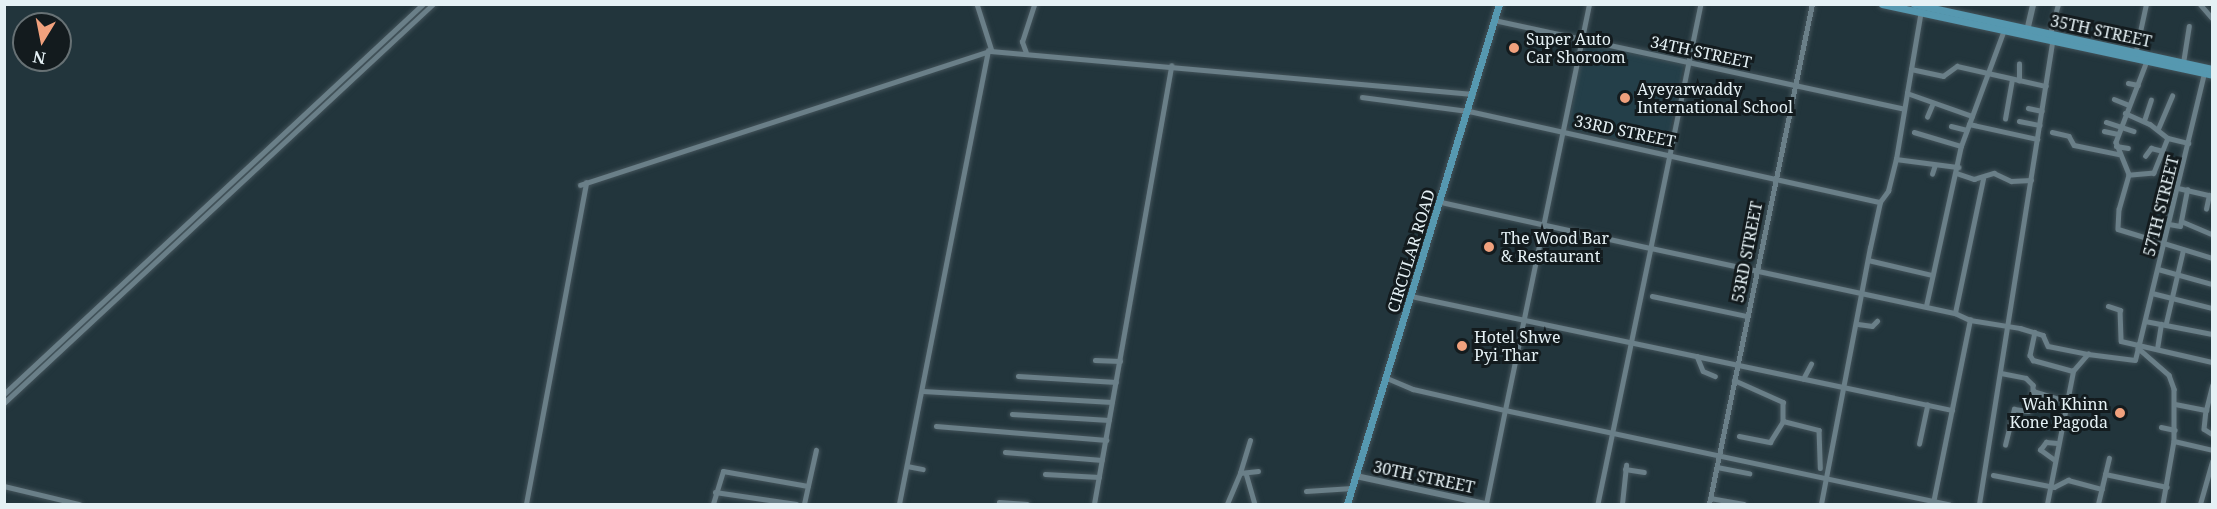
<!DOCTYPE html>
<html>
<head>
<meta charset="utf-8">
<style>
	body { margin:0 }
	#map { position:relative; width:2217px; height:509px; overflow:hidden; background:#22353c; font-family:"Noto Serif",serif }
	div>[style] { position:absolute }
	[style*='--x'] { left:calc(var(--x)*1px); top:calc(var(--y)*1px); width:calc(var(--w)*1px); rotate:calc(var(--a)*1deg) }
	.built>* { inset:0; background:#243f49 }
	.roads { filter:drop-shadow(0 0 2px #43535a) drop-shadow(0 0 2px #43535a) }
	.minor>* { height:4.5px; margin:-2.25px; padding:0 2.25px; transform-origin:2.25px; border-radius:2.25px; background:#6a7f88 }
	.secondary>* { height:6px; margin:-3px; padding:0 3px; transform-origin:3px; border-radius:3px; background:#6a7f88 }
	.primary>* { height:7px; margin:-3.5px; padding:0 3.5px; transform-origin:3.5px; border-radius:3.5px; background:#5698b0 }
	.dots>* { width:16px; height:16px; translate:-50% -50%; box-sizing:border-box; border:3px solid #131b1e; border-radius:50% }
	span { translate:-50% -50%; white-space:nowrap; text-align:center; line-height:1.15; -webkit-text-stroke:6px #131b1e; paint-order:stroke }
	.street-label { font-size:16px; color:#e5f1f5 }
	.poi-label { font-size:16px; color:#e5f1f5 }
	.left { translate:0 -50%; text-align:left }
	.right { translate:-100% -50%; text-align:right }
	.frame { position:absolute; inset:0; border:6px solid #e5f1f5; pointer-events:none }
	.north { position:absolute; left:12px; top:12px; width:60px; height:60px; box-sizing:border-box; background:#131b1e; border:2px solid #677174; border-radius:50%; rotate:190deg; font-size:16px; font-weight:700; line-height:24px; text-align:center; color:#e5f1f5 }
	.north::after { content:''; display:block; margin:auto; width:21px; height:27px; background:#f1a17d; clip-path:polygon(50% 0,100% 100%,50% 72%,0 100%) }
</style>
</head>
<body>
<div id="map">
	<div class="built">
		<i style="clip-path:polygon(1583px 43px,1684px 64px,1666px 150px,1568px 128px)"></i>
	</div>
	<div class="roads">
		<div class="minor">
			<i style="--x:977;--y:4;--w:49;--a:72.3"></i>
			<i style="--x:1701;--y:4;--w:249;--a:101.6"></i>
			<i style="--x:1651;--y:248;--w:311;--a:12.1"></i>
			<i style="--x:1955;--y:313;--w:17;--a:25"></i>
			<i style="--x:1970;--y:320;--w:51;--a:9.1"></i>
			<i style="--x:2020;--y:328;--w:24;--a:17"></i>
			<i style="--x:2043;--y:335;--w:12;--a:66"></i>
			<i style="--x:2048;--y:346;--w:41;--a:11.3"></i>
			<i style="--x:2200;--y:4;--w:18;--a:49"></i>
			<i style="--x:1494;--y:20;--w:417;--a:12.2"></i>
			<i style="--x:2050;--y:34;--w:31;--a:-75"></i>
			<i style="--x:1026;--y:53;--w:12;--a:-110"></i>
			<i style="--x:1022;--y:42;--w:40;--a:-72"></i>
			<i style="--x:2135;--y:55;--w:52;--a:-77.8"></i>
			<i style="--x:2147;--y:61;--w:87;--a:110.9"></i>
			<i style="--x:2116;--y:142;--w:35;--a:68"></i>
			<i style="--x:2129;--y:175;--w:35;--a:106"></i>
			<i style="--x:2119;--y:209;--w:20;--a:93"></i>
			<i style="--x:2118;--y:229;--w:98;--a:17.1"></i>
			<i style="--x:2183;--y:63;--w:37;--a:-81"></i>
			<i style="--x:1911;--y:69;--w:33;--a:12"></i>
			<i style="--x:1943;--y:76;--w:17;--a:-36"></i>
			<i style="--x:1957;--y:66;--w:91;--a:12.7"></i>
			<i style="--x:2019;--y:81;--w:17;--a:-90"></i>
			<i style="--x:2128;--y:83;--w:10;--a:11"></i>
			<i style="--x:1907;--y:93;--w:84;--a:-80.4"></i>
			<i style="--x:1362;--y:97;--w:108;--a:7.5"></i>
			<i style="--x:1469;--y:111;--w:421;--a:12.5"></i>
			<i style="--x:2114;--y:99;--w:16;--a:22"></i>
			<i style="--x:2028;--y:108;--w:14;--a:12"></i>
			<i style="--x:2125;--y:113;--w:27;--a:24"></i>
			<i style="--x:2150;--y:124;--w:23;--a:38"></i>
			<i style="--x:2168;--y:138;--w:38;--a:112"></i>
			<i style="--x:2154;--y:173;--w:25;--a:175"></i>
			<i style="--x:1927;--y:117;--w:15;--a:-67"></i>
			<i style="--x:2005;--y:119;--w:40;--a:-80"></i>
			<i style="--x:2019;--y:121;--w:21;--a:11"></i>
			<i style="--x:2144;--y:121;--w:22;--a:-72"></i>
			<i style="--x:2106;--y:122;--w:29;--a:18"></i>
			<i style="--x:1969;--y:124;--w:70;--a:12.4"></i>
			<i style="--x:1951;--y:126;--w:16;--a:14"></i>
			<i style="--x:2158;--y:129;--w:36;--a:-67"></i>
			<i style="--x:2104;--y:131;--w:14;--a:12"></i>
			<i style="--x:1914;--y:132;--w:49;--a:16.6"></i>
			<i style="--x:2052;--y:132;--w:17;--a:13"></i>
			<i style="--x:2069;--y:136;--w:10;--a:61"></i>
			<i style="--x:2074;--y:145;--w:45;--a:11.6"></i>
			<i style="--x:2168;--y:138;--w:21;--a:14"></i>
			<i style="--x:2116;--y:146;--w:12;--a:9"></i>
			<i style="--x:2145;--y:156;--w:10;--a:-53"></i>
			<i style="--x:2151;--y:148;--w:12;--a:14"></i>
			<i style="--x:1896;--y:159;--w:67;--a:-80.5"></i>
			<i style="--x:1907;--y:93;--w:69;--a:19.5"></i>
			<i style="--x:1956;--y:173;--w:19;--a:18"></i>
			<i style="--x:1974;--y:179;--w:21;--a:-17"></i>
			<i style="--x:1994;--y:173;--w:19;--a:25"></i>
			<i style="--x:2011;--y:181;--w:20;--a:-3"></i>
			<i style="--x:1932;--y:174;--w:9;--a:-72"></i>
			<i style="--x:580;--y:185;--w:431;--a:-18.1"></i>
			<i style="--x:990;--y:51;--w:485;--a:5.1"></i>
			<i style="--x:2178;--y:188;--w:35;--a:13"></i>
			<i style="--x:1441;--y:202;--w:215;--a:12.4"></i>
			<i style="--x:1651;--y:248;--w:261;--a:101.7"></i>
			<i style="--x:2206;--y:209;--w:14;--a:-78"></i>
			<i style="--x:2181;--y:221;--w:34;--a:23"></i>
			<i style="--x:2169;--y:224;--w:11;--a:10"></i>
			<i style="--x:2180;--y:226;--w:37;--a:-79"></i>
			<i style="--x:1868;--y:260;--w:66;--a:13.2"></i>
			<i style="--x:2158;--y:269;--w:56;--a:15.5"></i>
			<i style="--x:2152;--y:293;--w:62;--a:14"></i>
			<i style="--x:1411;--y:296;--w:553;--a:11.9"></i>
			<i style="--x:1652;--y:296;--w:97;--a:11.9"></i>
			<i style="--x:1926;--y:306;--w:164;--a:-77.7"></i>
			<i style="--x:1961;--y:146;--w:124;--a:-69.7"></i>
			<i style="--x:2108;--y:306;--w:13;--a:18"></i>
			<i style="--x:2120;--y:310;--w:31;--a:88"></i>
			<i style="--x:2121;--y:341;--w:93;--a:13"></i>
			<i style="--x:1955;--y:313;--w:137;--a:-78.2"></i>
			<i style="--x:2145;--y:321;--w:68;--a:11"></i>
			<i style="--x:2166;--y:323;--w:75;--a:-76.9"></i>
			<i style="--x:1858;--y:324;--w:14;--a:8"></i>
			<i style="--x:1872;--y:326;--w:7;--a:-45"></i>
			<i style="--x:2035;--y:332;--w:24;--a:102"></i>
			<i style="--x:2030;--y:355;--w:6;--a:59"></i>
			<i style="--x:2033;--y:360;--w:41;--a:15.4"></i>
			<i style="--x:2073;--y:371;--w:23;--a:-49"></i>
			<i style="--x:2088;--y:354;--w:47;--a:7.3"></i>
			<i style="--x:2135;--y:360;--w:12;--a:-76"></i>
			<i style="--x:2139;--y:344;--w:279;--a:-76.5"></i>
			<i style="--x:2139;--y:344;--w:4;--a:104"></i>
			<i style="--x:2138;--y:348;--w:41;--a:41.1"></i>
			<i style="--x:2169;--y:375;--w:15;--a:70"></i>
			<i style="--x:2174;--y:389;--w:52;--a:90"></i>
			<i style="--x:2174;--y:441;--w:64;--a:99.9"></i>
			<i style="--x:2157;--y:349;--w:25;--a:-81"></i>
			<i style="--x:1697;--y:356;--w:16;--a:68"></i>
			<i style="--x:1703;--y:371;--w:13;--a:23"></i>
			<i style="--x:1095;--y:360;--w:25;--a:2"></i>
			<i style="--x:2001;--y:373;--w:25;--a:11"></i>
			<i style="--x:2026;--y:378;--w:10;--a:45"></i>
			<i style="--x:2033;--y:385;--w:6;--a:90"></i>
			<i style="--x:2033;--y:391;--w:34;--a:17"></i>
			<i style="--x:1018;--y:376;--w:98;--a:3.5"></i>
			<i style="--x:1387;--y:378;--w:28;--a:23"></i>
			<i style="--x:1413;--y:389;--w:94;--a:12.9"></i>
			<i style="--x:1505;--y:410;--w:415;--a:-78.3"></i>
			<i style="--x:1803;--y:379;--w:17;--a:-62"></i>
			<i style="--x:1734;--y:380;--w:54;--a:24.2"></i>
			<i style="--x:1783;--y:402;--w:19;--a:90"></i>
			<i style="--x:1783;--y:421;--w:37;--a:14"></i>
			<i style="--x:1819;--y:430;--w:38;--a:88"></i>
			<i style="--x:923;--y:391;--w:189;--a:3.3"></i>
			<i style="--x:4;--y:394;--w:572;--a:-42.95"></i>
			<i style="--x:4;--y:403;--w:586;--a:-42.92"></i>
			<i style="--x:2175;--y:404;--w:32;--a:11"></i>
			<i style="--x:2206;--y:410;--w:19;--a:96"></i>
			<i style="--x:2204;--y:429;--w:9;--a:32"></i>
			<i style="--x:2206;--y:410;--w:25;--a:-76"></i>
			<i style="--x:1012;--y:414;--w:97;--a:3.5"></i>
			<i style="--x:936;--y:426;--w:171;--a:4.7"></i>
			<i style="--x:2161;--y:427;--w:14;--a:12"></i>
			<i style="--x:1739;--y:436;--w:32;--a:11"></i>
			<i style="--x:1770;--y:442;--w:25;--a:-58"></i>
			<i style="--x:2174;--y:441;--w:39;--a:13"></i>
			<i style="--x:1919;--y:444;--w:40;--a:-78"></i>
			<i style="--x:2005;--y:445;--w:37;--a:-76"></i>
			<i style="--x:2014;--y:409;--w:14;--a:8"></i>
			<i style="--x:2028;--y:411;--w:21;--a:-76"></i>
			<i style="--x:1005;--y:452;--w:97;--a:4.7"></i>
			<i style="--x:2054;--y:460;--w:17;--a:-144"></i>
			<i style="--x:2040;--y:450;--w:10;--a:-53"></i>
			<i style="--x:2046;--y:442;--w:11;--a:5"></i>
			<i style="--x:907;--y:466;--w:16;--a:11"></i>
			<i style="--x:1717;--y:467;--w:33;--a:11"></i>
			<i style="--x:1625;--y:469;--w:19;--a:9"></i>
			<i style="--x:1240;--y:473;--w:34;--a:-73"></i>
			<i style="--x:1246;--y:473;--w:32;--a:74"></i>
			<i style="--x:1045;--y:474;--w:54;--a:3.2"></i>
			<i style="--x:2105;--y:474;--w:63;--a:11.8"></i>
			<i style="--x:1993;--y:475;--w:62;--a:11.1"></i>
			<i style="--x:2054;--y:487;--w:16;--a:-27"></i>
			<i style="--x:2068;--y:480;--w:35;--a:15"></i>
			<i style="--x:4;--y:486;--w:77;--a:13.5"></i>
			<i style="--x:1306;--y:491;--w:46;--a:-3.7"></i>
			<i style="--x:715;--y:492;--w:82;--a:8.4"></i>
			<i style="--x:1710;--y:498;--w:34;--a:10"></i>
			<i style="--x:999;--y:502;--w:28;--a:4"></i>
			<i style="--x:1933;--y:503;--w:187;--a:-78.6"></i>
			<i style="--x:526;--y:504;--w:327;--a:-79.4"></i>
			<i style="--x:713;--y:504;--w:34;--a:-73"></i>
			<i style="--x:723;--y:471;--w:86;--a:10"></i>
			<i style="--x:804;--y:504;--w:55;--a:-77.5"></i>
			<i style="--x:899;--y:504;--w:462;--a:-78.9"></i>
			<i style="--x:1094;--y:504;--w:445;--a:-80"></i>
			<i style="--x:1227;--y:504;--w:34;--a:-67"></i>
			<i style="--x:1240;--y:473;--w:18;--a:-6"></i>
			<i style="--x:1486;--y:504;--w:96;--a:-78.6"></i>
			<i style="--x:1505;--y:410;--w:454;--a:12"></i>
			<i style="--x:1622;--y:504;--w:39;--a:-84"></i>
			<i style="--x:1709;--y:504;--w:510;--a:-78.36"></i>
			<i style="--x:1821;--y:504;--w:261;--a:-79.2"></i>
			<i style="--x:1870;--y:248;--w:47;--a:-77.7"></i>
			<i style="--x:1880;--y:202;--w:14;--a:-54"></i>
			<i style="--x:1888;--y:191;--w:33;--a:-76"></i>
			<i style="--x:1896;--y:159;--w:63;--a:7.4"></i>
			<i style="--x:1979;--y:504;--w:469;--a:-81"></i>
			<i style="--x:2047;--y:504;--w:136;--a:-78.9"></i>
			<i style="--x:2098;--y:504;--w:47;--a:-76.6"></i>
			<i style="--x:2200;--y:504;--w:44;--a:-74.1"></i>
		</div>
		<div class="secondary">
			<i style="--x:2027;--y:31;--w:28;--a:-77"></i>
			<i style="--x:1356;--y:476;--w:132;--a:12.2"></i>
		</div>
		<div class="primary">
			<i style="--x:1882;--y:4;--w:338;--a:12.1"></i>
			<i style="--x:1914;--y:4;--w:305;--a:12.3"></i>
			<i style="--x:1347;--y:504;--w:523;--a:-73.09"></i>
		</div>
	</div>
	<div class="dots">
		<i style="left:1514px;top:48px;background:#f1a17d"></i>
		<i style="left:1625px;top:98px;background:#f1a17d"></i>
		<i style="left:1489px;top:247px;background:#f1a17d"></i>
		<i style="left:1462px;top:346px;background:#f1a17d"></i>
		<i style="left:2120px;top:413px;background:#f1a17d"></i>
	</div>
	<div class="street-label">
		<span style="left:2101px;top:31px;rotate:12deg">35TH STREET</span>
		<span style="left:1701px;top:52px;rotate:12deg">34TH STREET</span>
		<span style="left:1625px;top:131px;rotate:12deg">33RD STREET</span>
		<span style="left:2161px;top:206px;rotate:-76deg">57TH STREET</span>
		<span style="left:1411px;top:251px;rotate:-73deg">CIRCULAR ROAD</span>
		<span style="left:1747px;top:252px;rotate:-79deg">53RD STREET</span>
		<span style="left:1424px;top:477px;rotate:12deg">30TH STREET</span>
	</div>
	<div class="poi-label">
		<span class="left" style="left:1526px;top:48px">Super Auto<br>Car Shoroom</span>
		<span class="left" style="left:1637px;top:98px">Ayeyarwaddy<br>International School</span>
		<span class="left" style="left:1501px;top:247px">The Wood Bar<br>&amp; Restaurant</span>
		<span class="left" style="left:1474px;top:346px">Hotel Shwe<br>Pyi Thar</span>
		<span class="right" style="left:2108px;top:413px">Wah Khinn<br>Kone Pagoda</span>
	</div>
	<div class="frame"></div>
	<div class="north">N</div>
</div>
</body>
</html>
